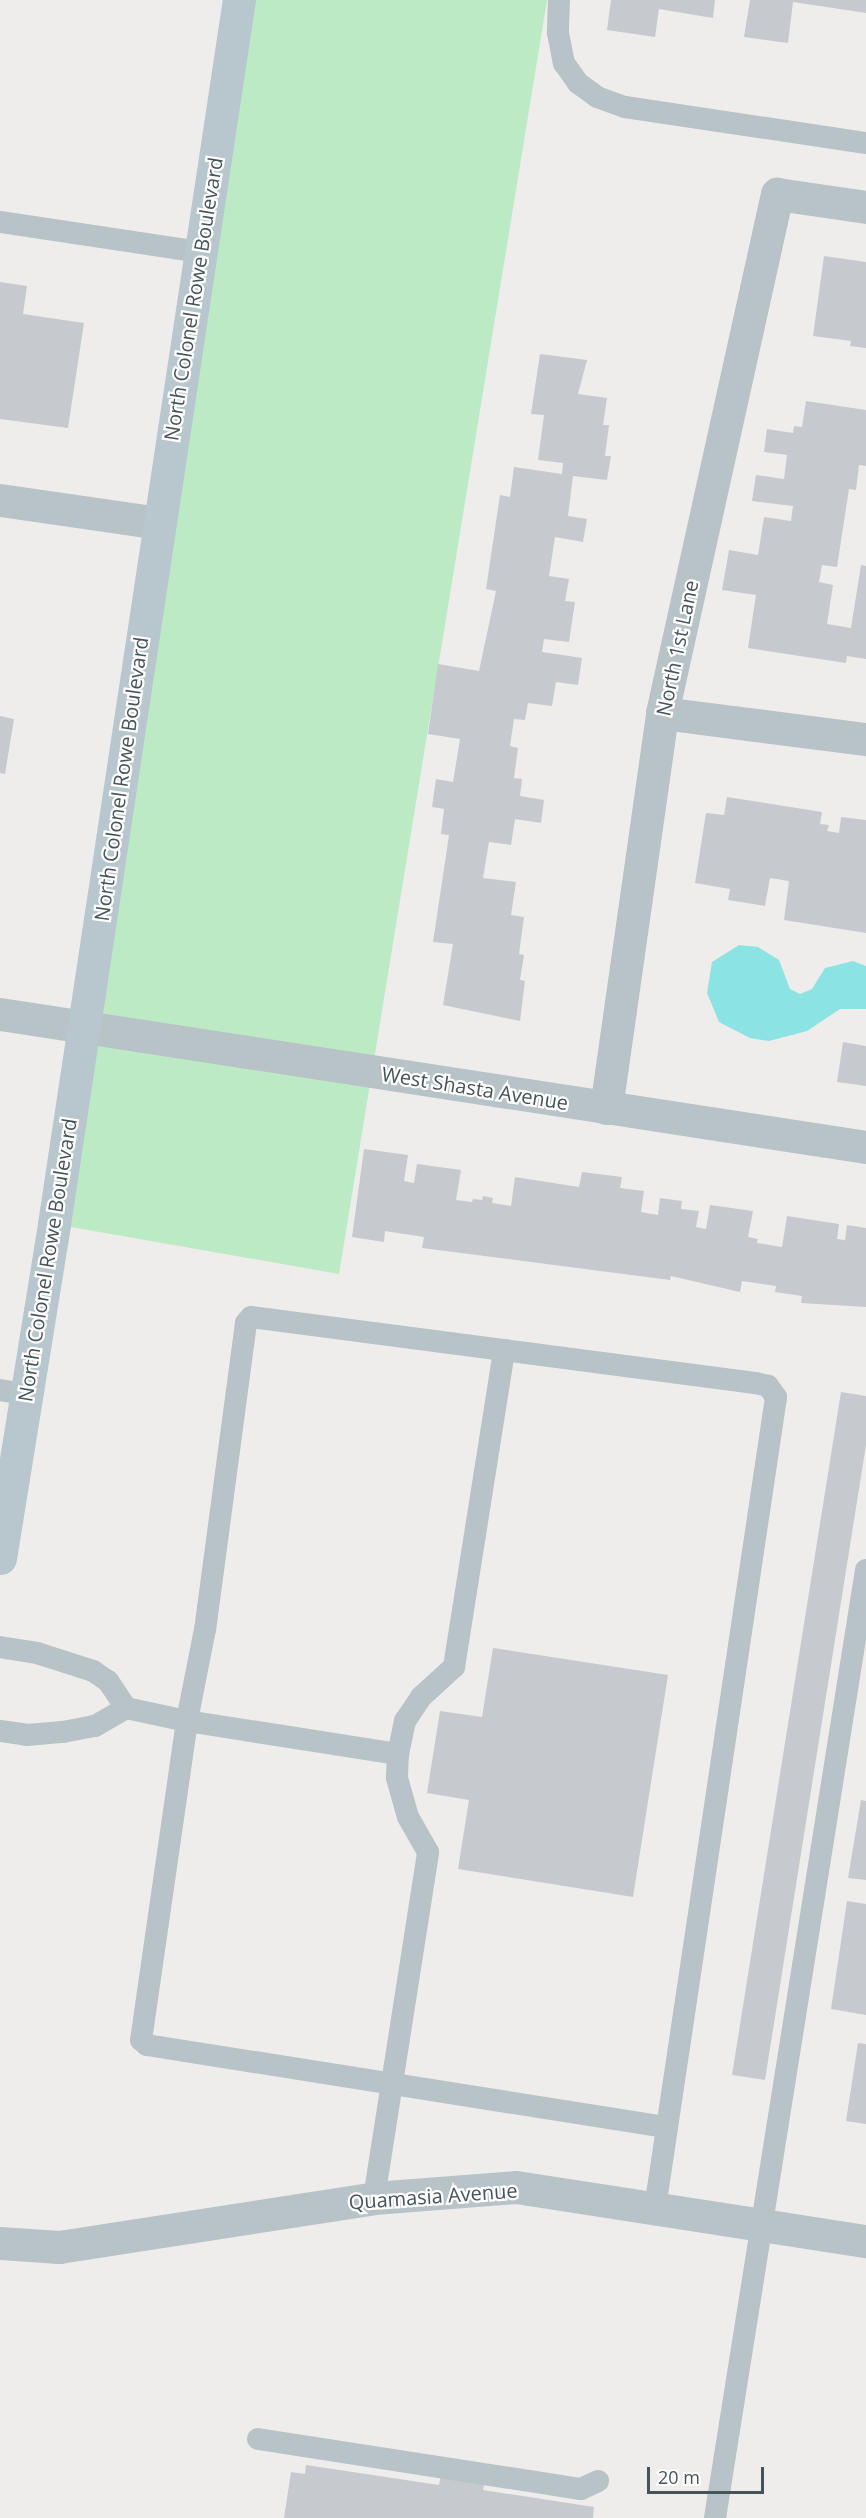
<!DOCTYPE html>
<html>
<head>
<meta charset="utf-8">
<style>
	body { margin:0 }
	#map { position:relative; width:866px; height:2518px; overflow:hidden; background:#efecec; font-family:"Open Sans",sans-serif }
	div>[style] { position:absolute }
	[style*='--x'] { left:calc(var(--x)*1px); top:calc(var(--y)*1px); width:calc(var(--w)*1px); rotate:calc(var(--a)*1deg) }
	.green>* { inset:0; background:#bceac5 }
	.water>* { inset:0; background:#8ce3e4 }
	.building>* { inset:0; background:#c6cace }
	.service>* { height:22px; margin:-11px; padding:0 11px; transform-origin:11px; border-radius:11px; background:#b8c3c8 }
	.minor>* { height:33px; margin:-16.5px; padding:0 16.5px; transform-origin:16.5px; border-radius:16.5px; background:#b8c3c8 }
	.secondary>* { height:33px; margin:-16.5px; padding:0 16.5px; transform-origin:16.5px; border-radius:16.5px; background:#b8c6cd }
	span { translate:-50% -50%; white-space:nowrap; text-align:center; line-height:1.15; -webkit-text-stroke:4.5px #fff; paint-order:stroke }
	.street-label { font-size:20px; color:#465358 }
	.scale { position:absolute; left:647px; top:2467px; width:117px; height:27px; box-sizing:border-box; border:3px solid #465358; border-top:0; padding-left:8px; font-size:18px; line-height:21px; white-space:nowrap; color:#465358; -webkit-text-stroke:4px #fff; paint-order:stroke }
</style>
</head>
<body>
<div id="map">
	<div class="green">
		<i style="clip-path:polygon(245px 0,547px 0,339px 1274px,54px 1224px)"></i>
	</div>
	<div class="water">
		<i style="clip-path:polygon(739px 945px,758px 947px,779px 960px,790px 989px,800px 994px,812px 989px,825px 968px,853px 961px,866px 966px,866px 1009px,840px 1009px,807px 1031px,769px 1041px,750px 1038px,719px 1022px,707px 993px,712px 962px)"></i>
	</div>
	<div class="building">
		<i style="clip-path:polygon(611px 0,715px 0,713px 18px,659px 9px,655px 37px,607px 30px)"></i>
		<i style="clip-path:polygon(750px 0,866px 0,866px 13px,793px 2px,788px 43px,744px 37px)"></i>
		<i style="clip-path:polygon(824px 256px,866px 262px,866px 348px,850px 346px,851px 341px,813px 336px)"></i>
		<i style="clip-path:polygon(0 282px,27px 286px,23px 314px,84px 323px,68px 428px,0 419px)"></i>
		<i style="clip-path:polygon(540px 354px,587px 360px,578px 394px,607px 398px,603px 425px,609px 425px,605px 456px,611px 456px,607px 480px,573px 476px,568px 516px,587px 519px,583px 542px,555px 537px,549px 576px,569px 579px,565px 601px,575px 602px,569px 642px,544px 639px,542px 652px,582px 658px,578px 685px,556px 682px,552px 706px,528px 703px,525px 720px,514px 719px,510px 746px,518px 748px,514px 778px,522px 779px,520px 796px,544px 800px,541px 823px,515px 819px,511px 845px,489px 842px,483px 878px,516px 882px,511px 915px,524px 917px,519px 954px,524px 955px,520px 980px,525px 981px,520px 1021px,443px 1005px,453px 944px,433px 942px,449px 835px,441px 834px,444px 809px,432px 807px,436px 779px,453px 782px,460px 739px,428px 734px,438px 664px,479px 671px,496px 591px,486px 589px,500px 495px,510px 497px,514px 467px,562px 474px,563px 463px,538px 460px,544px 415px,531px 414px)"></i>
		<i style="clip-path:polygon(806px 401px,866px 410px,866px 466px,859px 465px,856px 490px,849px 489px,837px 567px,822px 565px,819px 582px,833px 585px,827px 624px,851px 628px,861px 565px,866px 566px,866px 659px,847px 656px,846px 663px,748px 648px,756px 595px,722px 590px,729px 550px,758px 555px,764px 517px,791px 521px,793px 506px,752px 501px,756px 475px,784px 479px,787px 455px,764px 452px,767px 429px,793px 433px,794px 426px,802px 427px)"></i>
		<i style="clip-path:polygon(0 716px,14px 719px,5px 774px,0 773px)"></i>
		<i style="clip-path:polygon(727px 797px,822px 812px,820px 824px,829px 825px,827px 831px,839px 833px,841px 817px,866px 820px,866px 933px,784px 920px,789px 881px,770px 878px,765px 906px,728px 900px,730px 889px,695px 883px,706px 813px,724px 815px)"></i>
		<i style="clip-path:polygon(843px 1042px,866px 1046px,866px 1086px,837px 1082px)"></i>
		<i style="clip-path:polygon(364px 1149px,408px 1155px,404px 1181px,414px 1183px,417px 1164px,461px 1170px,456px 1200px,472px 1202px,473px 1199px,482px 1200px,483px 1196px,493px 1198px,492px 1203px,511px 1206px,515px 1177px,579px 1187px,582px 1172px,622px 1177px,620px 1188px,644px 1191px,641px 1212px,658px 1215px,660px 1198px,682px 1201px,681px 1209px,699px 1211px,696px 1227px,706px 1229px,710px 1205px,753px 1211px,748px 1237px,758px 1239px,757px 1243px,782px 1247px,787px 1216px,839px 1224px,837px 1239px,845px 1240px,847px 1225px,866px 1228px,866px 1307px,801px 1303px,802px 1296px,775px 1292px,776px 1286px,742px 1281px,740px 1292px,671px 1276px,670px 1280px,422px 1248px,424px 1237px,385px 1231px,384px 1242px,352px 1237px)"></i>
		<i style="clip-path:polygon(841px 1392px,866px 1396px,866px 1445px,765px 2080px,732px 2075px)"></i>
		<i style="clip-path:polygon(493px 1648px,668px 1675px,633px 1897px,458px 1869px,469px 1800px,427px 1793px,440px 1711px,482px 1717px)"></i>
		<i style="clip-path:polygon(861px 1800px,866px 1801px,866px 1880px,848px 1878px)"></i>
		<i style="clip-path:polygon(847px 1901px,866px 1904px,866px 2015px,831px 2009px)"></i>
		<i style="clip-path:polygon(858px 2043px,866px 2044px,866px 2124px,846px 2121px)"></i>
		<i style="clip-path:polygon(306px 2465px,439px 2485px,441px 2474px,485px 2480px,483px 2490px,594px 2507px,593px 2518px,284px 2518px,291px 2472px,305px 2474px)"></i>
	</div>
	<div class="service">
		<i style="--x:559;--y:0;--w:33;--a:92"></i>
		<i style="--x:558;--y:33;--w:31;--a:79"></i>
		<i style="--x:564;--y:63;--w:24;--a:55"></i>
		<i style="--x:578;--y:83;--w:24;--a:36"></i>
		<i style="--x:597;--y:97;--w:30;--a:20"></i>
		<i style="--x:625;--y:107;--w:244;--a:8.5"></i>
		<i style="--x:0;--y:222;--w:203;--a:8.5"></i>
		<i style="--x:0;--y:1390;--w:26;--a:9"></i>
		<i style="--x:0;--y:1647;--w:37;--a:9"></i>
		<i style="--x:37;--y:1653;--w:59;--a:17.8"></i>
		<i style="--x:93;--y:1671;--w:18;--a:34"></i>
		<i style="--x:108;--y:1681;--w:32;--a:56"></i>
		<i style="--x:126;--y:1708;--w:62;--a:12"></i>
		<i style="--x:187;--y:1721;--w:214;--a:8.9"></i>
		<i style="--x:0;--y:1731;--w:27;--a:8"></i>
		<i style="--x:27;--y:1735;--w:36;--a:-5"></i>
		<i style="--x:63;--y:1732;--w:33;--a:-11"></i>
		<i style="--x:95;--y:1726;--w:36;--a:-30"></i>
		<i style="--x:374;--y:2198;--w:350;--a:-81.1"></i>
		<i style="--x:428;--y:1852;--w:40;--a:-119.7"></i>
		<i style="--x:408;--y:1817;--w:41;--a:-105.8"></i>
		<i style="--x:397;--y:1778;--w:24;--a:-88"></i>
		<i style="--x:398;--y:1754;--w:34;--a:-78"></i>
		<i style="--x:405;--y:1721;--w:29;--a:-56"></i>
		<i style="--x:421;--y:1697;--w:45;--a:-42.3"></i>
		<i style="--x:454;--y:1667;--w:321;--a:-81"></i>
		<i style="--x:655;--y:2208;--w:820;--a:-81.51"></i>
		<i style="--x:776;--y:1397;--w:14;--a:-126"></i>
		<i style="--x:768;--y:1386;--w:13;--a:-167"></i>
		<i style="--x:755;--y:1383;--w:508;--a:-172.54"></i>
		<i style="--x:251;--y:1317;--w:8;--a:130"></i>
		<i style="--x:246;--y:1323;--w:309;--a:97.6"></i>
		<i style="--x:205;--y:1629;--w:94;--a:101.1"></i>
		<i style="--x:187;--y:1721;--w:322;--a:98.2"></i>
		<i style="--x:141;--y:2040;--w:8;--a:40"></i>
		<i style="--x:147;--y:2045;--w:524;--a:9"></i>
		<i style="--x:258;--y:2439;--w:327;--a:8.8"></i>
		<i style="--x:581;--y:2489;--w:19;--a:-25"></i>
		<i style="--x:715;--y:2518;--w:960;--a:-80.95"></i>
	</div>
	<div class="minor">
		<i style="--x:0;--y:500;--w:161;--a:8.2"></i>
		<i style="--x:662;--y:713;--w:206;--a:7.3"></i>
		<i style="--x:0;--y:1014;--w:876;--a:8.73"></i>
		<i style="--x:606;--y:1108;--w:399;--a:-81.9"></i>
		<i style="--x:662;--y:713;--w:532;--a:-77.51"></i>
		<i style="--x:777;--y:194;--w:90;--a:8.3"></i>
		<i style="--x:0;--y:2243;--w:59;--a:3.9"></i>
		<i style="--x:59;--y:2247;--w:319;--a:-8.8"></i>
		<i style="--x:374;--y:2198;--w:142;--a:-4.4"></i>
		<i style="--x:516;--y:2187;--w:354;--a:8.8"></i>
	</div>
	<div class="secondary">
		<i style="--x:0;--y:1558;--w:338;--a:-80.8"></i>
		<i style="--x:54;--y:1224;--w:1238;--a:-81.41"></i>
	</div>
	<div class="street-label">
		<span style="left:193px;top:299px;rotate:-81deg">North Colonel Rowe Boulevard</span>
		<span style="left:677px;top:648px;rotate:-78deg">North 1st Lane</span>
		<span style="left:121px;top:779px;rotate:-82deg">North Colonel Rowe Boulevard</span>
		<span style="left:475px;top:1088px;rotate:9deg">West Shasta Avenue</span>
		<span style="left:47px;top:1260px;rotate:-81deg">North Colonel Rowe Boulevard</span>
		<span style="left:433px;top:2196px;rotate:-4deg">Quamasia Avenue</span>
	</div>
	<div class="scale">20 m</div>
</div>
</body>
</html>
